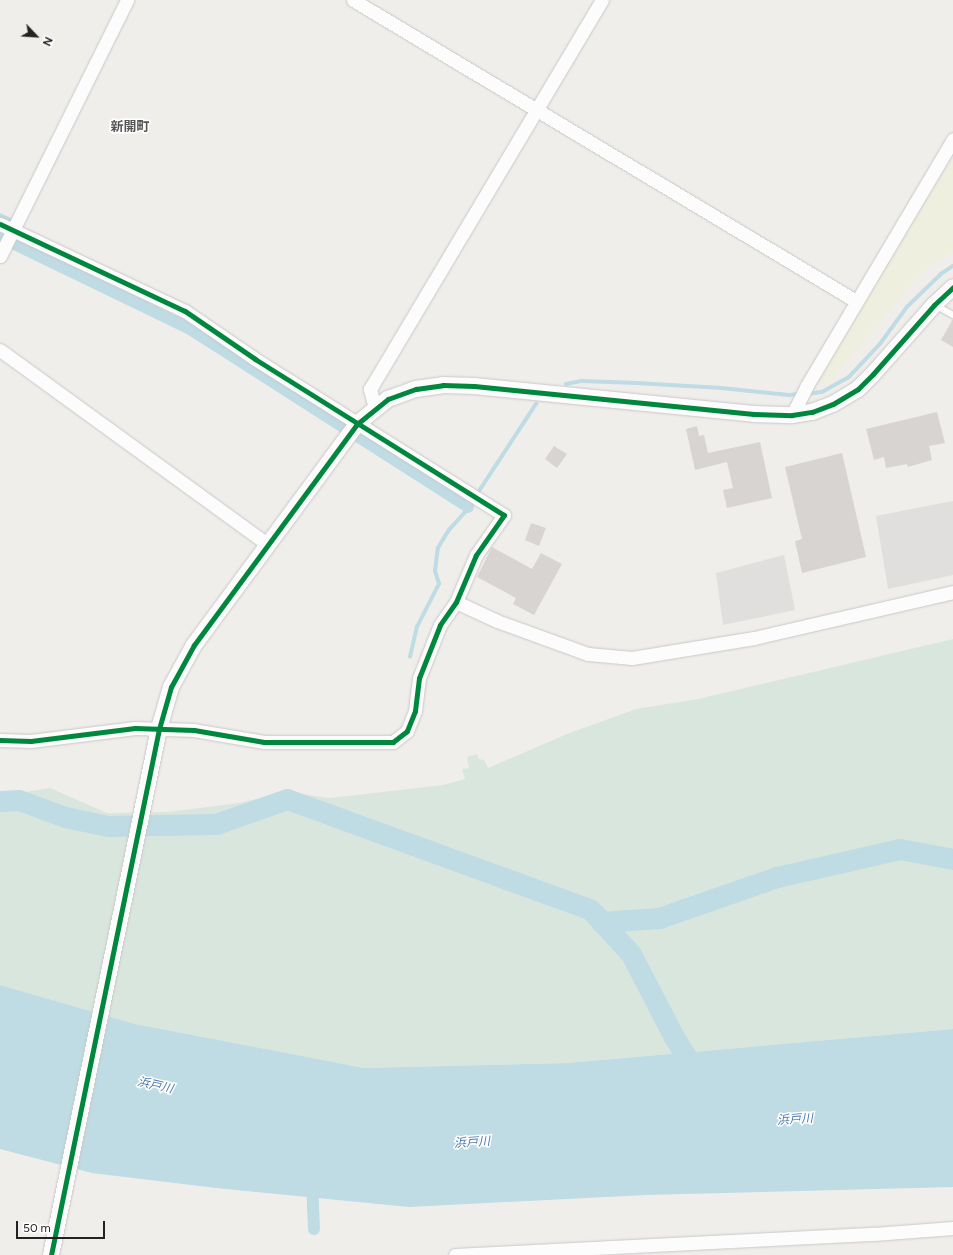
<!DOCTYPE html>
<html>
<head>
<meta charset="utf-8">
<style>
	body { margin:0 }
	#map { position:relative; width:953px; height:1255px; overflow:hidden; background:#f0eeeb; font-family:Figtree,"Noto Sans JP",sans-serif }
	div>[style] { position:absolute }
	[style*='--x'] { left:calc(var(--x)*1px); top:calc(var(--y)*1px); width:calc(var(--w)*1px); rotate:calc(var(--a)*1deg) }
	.farmland>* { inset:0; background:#efefdf }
	.wetland>* { inset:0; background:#d9e6de }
	.parking>* { inset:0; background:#e0dfde }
	.water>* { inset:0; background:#bfdbe3 }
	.stream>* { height:3.5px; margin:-1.75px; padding:0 1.75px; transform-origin:1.75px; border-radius:1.75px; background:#bfdbe3 }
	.canal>* { height:12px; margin:-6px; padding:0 6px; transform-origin:6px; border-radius:6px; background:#bfdbe3 }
	.river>* { height:21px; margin:-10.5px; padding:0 10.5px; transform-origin:10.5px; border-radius:10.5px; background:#bfdbe3 }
	.building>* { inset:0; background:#d7d4d2 }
	.roads { filter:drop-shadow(0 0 1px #c9c8c7) drop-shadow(0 0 1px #c9c8c7) }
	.service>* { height:6px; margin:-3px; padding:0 3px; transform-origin:3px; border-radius:3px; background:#fdfcfc }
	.minor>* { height:13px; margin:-6.5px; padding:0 6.5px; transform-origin:6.5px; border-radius:6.5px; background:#fdfcfc }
	.tertiary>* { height:16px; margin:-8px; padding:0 8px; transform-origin:8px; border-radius:8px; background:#fdfcfc }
	.cycleway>* { height:5px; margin:-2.5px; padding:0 2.5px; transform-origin:2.5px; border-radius:2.5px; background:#00873e }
	span { translate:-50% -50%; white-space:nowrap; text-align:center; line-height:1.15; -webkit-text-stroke:3px #fff; paint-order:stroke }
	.water-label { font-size:12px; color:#4a7aab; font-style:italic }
	.quarter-label { font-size:13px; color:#555; font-weight:700 }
	.north { position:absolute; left:16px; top:16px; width:40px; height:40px; -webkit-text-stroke:3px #fff; paint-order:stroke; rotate:115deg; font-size:11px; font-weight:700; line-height:16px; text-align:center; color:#222 }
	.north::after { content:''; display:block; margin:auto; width:14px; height:18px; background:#222; clip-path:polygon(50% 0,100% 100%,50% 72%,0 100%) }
	.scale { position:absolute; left:16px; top:1221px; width:89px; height:18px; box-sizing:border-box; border:2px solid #222; border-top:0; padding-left:5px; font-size:12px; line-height:14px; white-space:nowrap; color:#222; -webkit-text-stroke:3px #fff; paint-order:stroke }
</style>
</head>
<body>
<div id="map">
	<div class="farmland">
		<i style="clip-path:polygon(953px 158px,953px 252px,923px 271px,828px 384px,816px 380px)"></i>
	</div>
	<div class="wetland">
		<i style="clip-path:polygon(953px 639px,953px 1029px,567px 1063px,364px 1068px,135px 1024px,0 985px,0 796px,50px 788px,107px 813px,168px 812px,239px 803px,287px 792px,330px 798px,443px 785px,465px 779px,462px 769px,469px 768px,467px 757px,477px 754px,479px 759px,484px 760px,488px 768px,567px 734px,636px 709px,698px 699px)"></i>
	</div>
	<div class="parking">
		<i style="clip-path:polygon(953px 501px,953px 575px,888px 589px,876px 516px)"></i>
		<i style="clip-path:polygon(784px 555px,795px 610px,723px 625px,716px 573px)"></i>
	</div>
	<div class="water">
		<i style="clip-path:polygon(0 985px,135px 1024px,364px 1068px,567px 1063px,953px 1029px,953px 1187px,645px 1195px,409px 1207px,216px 1188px,92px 1173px,0 1149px)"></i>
	</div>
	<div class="stream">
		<i style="--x:0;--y:215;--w:12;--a:24"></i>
		<i style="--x:566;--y:384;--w:16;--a:-11"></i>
		<i style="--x:582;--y:381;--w:55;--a:2.1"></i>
		<i style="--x:637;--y:383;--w:85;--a:3.4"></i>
		<i style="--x:722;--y:388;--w:67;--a:6"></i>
		<i style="--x:789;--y:395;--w:11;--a:-5"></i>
		<i style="--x:806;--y:394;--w:16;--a:-7"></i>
		<i style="--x:822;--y:392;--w:31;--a:-29"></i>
		<i style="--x:849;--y:377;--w:45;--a:-46.8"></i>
		<i style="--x:880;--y:344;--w:46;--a:-53.9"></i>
		<i style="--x:907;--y:307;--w:47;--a:-44.1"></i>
		<i style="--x:941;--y:274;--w:14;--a:-34"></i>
		<i style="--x:410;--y:657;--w:31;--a:-77"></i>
		<i style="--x:417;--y:627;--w:48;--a:-62.9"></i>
		<i style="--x:439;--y:584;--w:14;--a:-107"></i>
		<i style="--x:435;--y:571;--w:23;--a:-83"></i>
		<i style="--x:438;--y:548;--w:21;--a:-59"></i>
		<i style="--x:449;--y:530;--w:25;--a:-48"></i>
		<i style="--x:466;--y:511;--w:128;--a:-56.8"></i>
	</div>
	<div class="canal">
		<i style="--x:0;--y:237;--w:211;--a:25.8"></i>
		<i style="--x:190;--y:329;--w:330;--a:32.6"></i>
		<i style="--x:312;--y:1182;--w:47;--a:87.6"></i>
	</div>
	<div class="river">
		<i style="--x:0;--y:801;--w:19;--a:-3"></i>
		<i style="--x:19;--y:800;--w:49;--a:20.3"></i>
		<i style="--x:65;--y:817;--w:44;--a:11.8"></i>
		<i style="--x:108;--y:826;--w:108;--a:-1.1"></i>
		<i style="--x:216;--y:824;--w:75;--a:-19.4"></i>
		<i style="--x:287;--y:799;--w:322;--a:20"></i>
		<i style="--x:590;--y:909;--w:61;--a:47.7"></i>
		<i style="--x:631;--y:954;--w:93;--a:62.6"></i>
		<i style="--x:674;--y:1037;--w:47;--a:58"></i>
		<i style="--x:601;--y:922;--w:58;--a:-3.9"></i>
		<i style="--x:659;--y:918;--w:125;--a:-19.2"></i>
		<i style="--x:777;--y:877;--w:126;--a:-12.8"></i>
		<i style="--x:900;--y:849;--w:54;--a:10.7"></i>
	</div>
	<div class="building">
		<i style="clip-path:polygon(953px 319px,953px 347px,941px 340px)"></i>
		<i style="clip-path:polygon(937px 412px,945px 443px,929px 446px,932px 460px,908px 467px,907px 464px,886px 468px,884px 457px,874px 460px,866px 429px)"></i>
		<i style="clip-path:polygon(697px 426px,699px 436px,704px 435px,708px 453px,760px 442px,772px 498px,727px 508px,723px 490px,733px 488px,727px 462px,695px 470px,686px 429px)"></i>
		<i style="clip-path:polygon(554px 446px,567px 454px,557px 468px,545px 459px)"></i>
		<i style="clip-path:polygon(842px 453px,866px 557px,802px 573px,795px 541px,802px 539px,785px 467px)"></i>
		<i style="clip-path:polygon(531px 523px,546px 528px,539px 546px,525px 540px)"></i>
		<i style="clip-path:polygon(492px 547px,532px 569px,541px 553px,562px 564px,534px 615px,513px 604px,516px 598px,477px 577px)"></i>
	</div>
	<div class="roads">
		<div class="service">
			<i style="--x:935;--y:305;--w:21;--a:29"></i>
		</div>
		<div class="minor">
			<i style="--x:353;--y:0;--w:586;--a:30.9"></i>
			<i style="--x:0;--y:224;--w:204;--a:25.2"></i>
			<i style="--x:185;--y:311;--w:85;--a:34.4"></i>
			<i style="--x:255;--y:359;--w:294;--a:32.1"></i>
			<i style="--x:504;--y:515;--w:49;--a:125"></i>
			<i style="--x:476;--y:555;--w:51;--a:113.1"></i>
			<i style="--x:456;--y:602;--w:28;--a:125"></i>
			<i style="--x:440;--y:625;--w:57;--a:111.6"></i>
			<i style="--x:419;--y:678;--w:33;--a:97"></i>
			<i style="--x:415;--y:711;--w:22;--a:112"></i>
			<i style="--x:407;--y:731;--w:18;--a:142"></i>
			<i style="--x:393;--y:742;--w:129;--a:180"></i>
			<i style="--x:264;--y:742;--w:71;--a:-170.3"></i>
			<i style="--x:194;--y:730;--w:59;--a:-178.1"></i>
			<i style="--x:135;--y:728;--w:105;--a:172.9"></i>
			<i style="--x:31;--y:741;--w:31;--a:-178"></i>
			<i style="--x:0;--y:256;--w:286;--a:-63.6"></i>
			<i style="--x:0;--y:350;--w:330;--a:36"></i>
			<i style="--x:375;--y:408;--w:20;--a:-105"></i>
			<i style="--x:370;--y:389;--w:453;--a:-59.2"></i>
			<i style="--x:792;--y:415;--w:31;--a:-63"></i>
			<i style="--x:806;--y:387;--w:288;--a:-59.3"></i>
			<i style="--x:456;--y:602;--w:45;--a:24.9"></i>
			<i style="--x:497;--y:621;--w:97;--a:19.9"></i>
			<i style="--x:588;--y:654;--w:44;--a:5.2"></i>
			<i style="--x:632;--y:658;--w:124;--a:-9.3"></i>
			<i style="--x:754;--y:638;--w:204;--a:-13"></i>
			<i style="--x:455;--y:1255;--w:420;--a:-2.9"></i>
			<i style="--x:874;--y:1234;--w:79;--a:-4.3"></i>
		</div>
		<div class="tertiary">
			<i style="--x:51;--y:1255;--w:537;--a:-78.4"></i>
			<i style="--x:159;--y:729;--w:44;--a:-74.1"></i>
			<i style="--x:171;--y:687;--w:48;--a:-61.3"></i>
			<i style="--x:194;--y:645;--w:275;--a:-53.6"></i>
			<i style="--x:357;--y:424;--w:40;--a:-39"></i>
			<i style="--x:388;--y:399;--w:30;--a:-20"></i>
			<i style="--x:416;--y:389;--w:27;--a:-8"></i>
			<i style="--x:443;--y:385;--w:31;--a:2"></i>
			<i style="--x:474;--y:386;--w:281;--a:5.7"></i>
			<i style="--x:754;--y:414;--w:38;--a:2"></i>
			<i style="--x:792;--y:415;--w:20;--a:-9"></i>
			<i style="--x:812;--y:412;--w:22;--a:-21"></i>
			<i style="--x:833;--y:404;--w:29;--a:-31"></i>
			<i style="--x:858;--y:389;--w:21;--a:-45"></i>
			<i style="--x:873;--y:374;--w:92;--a:-48.5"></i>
			<i style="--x:934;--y:305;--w:26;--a:-43"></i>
		</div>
	</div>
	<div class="cycleway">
		<i style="--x:0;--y:224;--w:204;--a:25.2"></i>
		<i style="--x:185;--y:311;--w:85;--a:34.4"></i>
		<i style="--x:255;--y:359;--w:294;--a:32.1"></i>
		<i style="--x:504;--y:515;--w:49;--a:125"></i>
		<i style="--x:476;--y:555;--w:51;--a:113.1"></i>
		<i style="--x:456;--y:602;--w:28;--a:125"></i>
		<i style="--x:440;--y:625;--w:57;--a:111.6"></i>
		<i style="--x:419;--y:678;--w:33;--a:97"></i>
		<i style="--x:415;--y:711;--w:22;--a:112"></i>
		<i style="--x:407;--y:731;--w:18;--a:142"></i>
		<i style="--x:393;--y:742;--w:129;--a:180"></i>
		<i style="--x:264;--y:742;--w:71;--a:-170.3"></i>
		<i style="--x:194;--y:730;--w:59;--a:-178.1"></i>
		<i style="--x:135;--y:728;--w:105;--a:172.9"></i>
		<i style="--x:31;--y:741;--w:31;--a:-178"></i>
		<i style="--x:51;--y:1255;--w:537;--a:-78.4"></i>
		<i style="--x:159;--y:729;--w:44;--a:-74.1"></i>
		<i style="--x:171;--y:687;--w:48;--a:-61.3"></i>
		<i style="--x:194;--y:645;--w:275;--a:-53.6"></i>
		<i style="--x:357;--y:424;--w:40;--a:-39"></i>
		<i style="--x:388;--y:399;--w:30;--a:-20"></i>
		<i style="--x:416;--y:389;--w:27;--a:-8"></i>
		<i style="--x:443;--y:385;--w:31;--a:2"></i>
		<i style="--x:474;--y:386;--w:281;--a:5.7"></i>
		<i style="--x:754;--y:414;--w:38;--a:2"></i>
		<i style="--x:792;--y:415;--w:20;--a:-9"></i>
		<i style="--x:812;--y:412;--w:22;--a:-21"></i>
		<i style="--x:833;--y:404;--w:29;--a:-31"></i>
		<i style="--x:858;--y:389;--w:21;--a:-45"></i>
		<i style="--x:873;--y:374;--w:92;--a:-48.5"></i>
		<i style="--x:934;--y:305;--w:26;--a:-43"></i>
	</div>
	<div class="water-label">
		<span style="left:155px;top:1086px;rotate:13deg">浜戸川</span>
		<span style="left:795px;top:1120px;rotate:-4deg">浜戸川</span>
		<span style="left:472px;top:1143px;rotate:-4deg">浜戸川</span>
	</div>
	<div class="quarter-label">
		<span style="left:130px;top:127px">新開町</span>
	</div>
	<div class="north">N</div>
	<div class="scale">50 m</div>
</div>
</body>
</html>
